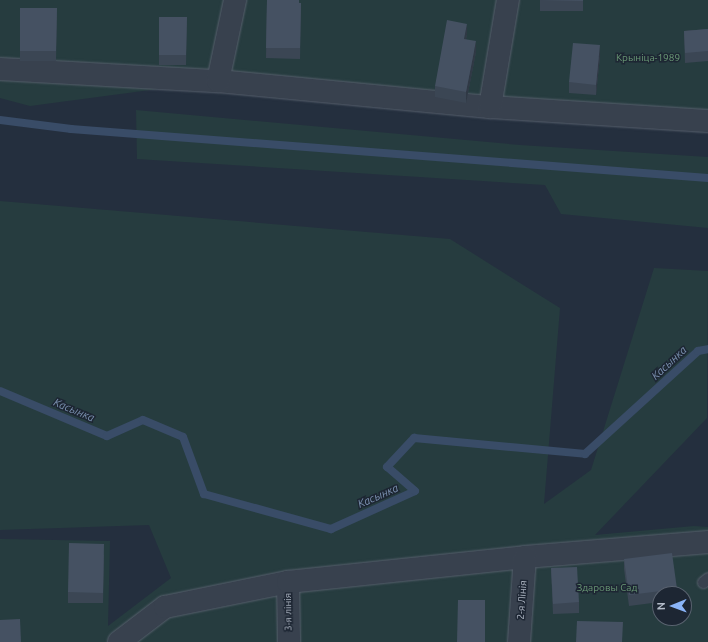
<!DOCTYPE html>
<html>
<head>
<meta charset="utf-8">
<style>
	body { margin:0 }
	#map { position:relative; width:708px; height:642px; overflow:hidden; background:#242f3e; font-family:Ubuntu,sans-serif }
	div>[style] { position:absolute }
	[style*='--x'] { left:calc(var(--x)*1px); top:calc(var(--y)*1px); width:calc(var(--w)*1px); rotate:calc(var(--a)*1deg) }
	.green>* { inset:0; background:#263c3f }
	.stream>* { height:8px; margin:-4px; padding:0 4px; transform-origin:4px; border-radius:4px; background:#394c67 }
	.roads { filter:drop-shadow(0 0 1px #565f6c) drop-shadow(0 0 1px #565f6c) }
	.service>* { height:11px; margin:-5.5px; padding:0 5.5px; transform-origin:5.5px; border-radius:5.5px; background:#38414e }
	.minor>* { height:22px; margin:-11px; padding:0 11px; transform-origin:11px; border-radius:11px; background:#38414e }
	.wall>* { inset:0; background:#3b4654 }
	.shaded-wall>* { inset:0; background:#303945 }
	.building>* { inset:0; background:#455162 }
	span { translate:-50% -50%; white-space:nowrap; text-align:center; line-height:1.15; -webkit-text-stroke:3px #1d2633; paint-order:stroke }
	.park-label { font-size:10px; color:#6b9a76 }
	.street-label { font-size:10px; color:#b4bcc9 }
	.water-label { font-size:11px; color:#7c92b1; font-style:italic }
	.north { position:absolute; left:652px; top:586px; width:40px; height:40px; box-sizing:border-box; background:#1d2633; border:1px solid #59626f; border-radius:50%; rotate:269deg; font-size:11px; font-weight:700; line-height:16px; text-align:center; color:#b4bcc9 }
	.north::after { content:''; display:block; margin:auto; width:14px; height:18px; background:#8ab4f8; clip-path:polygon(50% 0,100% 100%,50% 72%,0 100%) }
</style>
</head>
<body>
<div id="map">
	<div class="green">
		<i style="clip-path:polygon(0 0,708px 0,708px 121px,218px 81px,30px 106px,0 98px)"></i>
		<i style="clip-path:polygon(136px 110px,520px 145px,708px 157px,708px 228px,561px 214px,545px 185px,137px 159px)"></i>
		<i style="clip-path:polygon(evenodd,0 201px,450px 239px,560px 308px,544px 504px,591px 470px,654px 268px,708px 271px,707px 418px,595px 535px,694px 526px,708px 527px,708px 642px,0 642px,0 539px,110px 541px,108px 626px,171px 578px,149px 525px,0 530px,0 201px,660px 594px,684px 594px,684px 618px,660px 618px,660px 594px)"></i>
	</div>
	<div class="stream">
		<i style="--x:0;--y:120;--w:72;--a:7.2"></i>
		<i style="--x:71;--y:129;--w:639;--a:4.4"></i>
		<i style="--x:0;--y:391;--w:116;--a:22.8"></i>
		<i style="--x:107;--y:436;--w:39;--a:-24"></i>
		<i style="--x:143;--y:420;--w:43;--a:23"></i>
		<i style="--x:183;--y:437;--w:61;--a:69.8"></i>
		<i style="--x:204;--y:494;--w:132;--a:15.4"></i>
		<i style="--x:331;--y:529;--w:92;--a:-24.3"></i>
		<i style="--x:415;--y:491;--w:37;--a:-139"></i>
		<i style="--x:387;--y:467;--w:40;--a:-47"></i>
		<i style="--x:414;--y:438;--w:172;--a:5.3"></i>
		<i style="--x:585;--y:454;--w:153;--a:-42.3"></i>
		<i style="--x:698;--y:351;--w:10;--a:-11"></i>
	</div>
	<div class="roads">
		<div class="service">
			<i style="--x:703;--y:582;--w:6;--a:-39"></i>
		</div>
		<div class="minor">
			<i style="--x:0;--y:69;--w:218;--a:3.2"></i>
			<i style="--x:218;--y:81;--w:273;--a:5.5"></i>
			<i style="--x:490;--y:107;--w:218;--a:3.7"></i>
			<i style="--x:218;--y:81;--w:83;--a:-78.1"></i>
			<i style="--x:490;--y:107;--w:109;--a:-80.5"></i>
			<i style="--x:288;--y:582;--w:60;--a:89"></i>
			<i style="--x:119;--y:642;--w:58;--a:-37.3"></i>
			<i style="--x:165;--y:607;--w:126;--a:-11.5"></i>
			<i style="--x:288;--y:582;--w:238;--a:-6"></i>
			<i style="--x:525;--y:557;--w:184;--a:-4.7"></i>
			<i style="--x:519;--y:642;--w:85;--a:-86"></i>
		</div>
	</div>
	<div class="wall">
		<i style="clip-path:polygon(267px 0,301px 3px,300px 59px,266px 58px)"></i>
		<i style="clip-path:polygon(540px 0,583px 0,583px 11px,540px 11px)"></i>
		<i style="clip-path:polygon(20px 8px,57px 8px,56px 61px,20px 61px)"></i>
		<i style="clip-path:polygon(159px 17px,187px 17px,186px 65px,159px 65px)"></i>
		<i style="clip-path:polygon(708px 29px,708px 61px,685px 63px,684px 31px)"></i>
		<i style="clip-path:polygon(467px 34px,466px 39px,476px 52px,466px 103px,435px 97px,435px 86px)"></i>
		<i style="clip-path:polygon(600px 56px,596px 95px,569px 93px,569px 82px)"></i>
		<i style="clip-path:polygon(104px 554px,103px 603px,68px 603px,68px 592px)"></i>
		<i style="clip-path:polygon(624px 559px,677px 589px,677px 594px,660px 594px,660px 602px,629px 606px,624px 569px)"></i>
		<i style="clip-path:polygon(551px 568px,579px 602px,579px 613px,553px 614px)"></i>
	</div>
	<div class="shaded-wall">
		<i style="clip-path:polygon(467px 24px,467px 34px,464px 49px,464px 39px)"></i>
		<i style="clip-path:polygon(476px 41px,476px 52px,466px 103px,466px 92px)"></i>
		<i style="clip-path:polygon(600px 45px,600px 56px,596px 95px,596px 85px)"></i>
	</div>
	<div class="building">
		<i style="clip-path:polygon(267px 0,299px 0,299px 3px,301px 3px,300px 48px,266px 48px)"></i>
		<i style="clip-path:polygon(540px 0,583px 0,583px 1px)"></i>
		<i style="clip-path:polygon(20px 8px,57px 8px,56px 51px,20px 51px)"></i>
		<i style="clip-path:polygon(159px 17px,187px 17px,186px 55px,159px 55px)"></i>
		<i style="clip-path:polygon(447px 20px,467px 24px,464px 39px,476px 41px,466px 92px,435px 86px)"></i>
		<i style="clip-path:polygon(708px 29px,708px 51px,685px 53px,684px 31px)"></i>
		<i style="clip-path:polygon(573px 43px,600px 45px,596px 85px,569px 82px)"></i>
		<i style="clip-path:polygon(69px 543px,104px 544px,103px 593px,68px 592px)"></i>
		<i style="clip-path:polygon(672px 553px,677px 589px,629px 595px,624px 559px)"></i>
		<i style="clip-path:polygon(577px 567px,579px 602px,553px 604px,551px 568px)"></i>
		<i style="clip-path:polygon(458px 600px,485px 600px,485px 642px,457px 642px)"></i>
		<i style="clip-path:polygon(20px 619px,21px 642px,0 642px,0 620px)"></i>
		<i style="clip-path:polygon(577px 621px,623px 622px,622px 642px,576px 642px)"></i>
	</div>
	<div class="park-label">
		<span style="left:648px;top:58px">Крыніца-1989</span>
		<span style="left:607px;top:588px">Здаровы Сад</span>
	</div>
	<div class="street-label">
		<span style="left:522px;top:600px;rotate:-86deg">2-я Лінія</span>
		<span style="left:288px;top:612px;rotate:-91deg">3-я лінія</span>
	</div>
	<div class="water-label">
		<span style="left:669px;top:363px;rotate:-43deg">Касынка</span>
		<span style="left:74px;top:410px;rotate:23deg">Касынка</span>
		<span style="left:378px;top:496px;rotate:-24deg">Касынка</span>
	</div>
	<div class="north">N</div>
</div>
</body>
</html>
